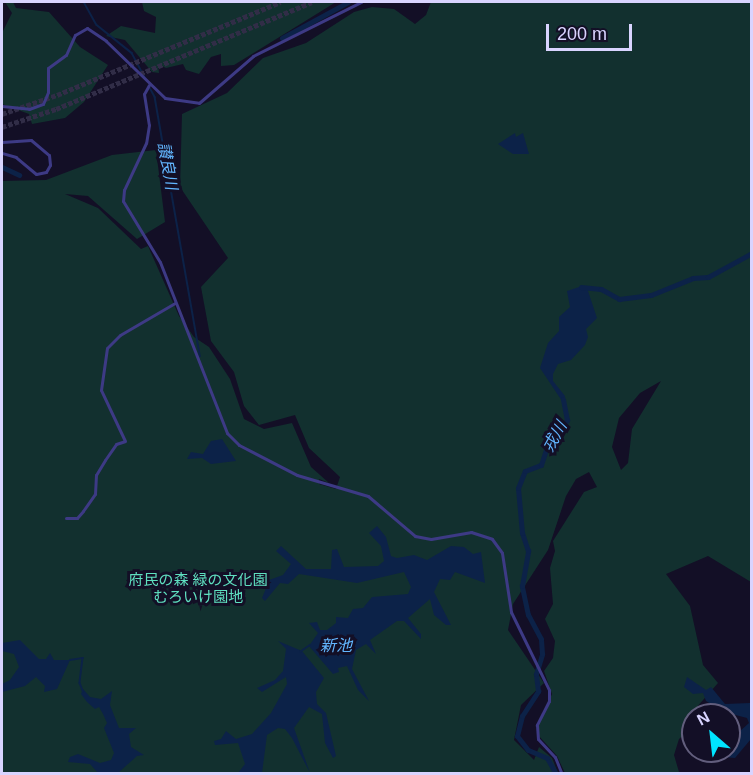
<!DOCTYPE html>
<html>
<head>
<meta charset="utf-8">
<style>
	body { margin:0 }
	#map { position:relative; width:753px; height:775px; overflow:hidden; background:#130f26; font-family:Helvetica,"Noto Sans JP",sans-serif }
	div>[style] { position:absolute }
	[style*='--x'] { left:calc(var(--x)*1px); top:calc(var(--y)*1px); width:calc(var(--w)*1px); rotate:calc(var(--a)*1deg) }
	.green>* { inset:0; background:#12302f }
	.water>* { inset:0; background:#0c2248 }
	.stream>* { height:1.5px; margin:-0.75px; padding:0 0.75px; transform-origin:0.75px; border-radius:0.75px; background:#0c2248 }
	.river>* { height:5px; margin:-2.5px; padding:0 2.5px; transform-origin:2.5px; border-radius:2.5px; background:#0c2248 }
	.trunk-tunnel>* { height:4.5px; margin-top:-2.25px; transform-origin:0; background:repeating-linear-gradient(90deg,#312d47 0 4.5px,transparent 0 6.5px) }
	.tertiary>* { height:3px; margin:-1.5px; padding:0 1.5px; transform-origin:1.5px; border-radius:1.5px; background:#3d3a85 }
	span { translate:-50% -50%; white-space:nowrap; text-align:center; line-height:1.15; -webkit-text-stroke:6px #130f26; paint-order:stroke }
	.park-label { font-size:15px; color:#5fe0c0 }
	.water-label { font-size:16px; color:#62b6ff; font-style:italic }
	.frame { position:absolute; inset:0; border:3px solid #d9d4ff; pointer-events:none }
	.north { position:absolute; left:681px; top:703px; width:60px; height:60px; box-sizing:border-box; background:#130f26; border:2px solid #625e7d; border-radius:50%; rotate:332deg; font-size:16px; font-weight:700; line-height:24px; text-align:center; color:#d9d4ff }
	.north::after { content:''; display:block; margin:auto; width:21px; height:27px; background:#00e5ff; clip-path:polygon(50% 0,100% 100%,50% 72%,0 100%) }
	.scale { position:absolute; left:546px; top:24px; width:86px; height:27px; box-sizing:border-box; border:3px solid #d9d4ff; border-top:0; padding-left:8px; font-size:18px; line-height:21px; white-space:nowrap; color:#d9d4ff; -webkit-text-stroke:4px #130f26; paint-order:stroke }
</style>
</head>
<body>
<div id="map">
	<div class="green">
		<i style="clip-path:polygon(5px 2px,13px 2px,16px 8px,49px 12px,80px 47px,108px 65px,84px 102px,65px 118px,32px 124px,29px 114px,2px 104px,2px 33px,12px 13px)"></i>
		<i style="clip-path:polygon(142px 2px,336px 2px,234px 65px,221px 66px,221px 54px,211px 57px,199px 74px,186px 70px,183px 64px,166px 68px,158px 64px,159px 73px,152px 72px,125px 40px,106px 36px,121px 26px,155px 33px,156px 17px,144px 11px)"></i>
		<i style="clip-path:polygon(evenodd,431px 2px,751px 2px,751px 582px,708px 556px,666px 574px,690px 606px,703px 665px,718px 683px,696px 708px,693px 726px,679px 739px,674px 755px,679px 772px,565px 773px,557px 756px,538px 735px,538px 725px,552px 694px,544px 671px,553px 658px,555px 641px,545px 619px,553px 604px,550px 568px,555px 551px,553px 541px,584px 492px,597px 487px,589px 472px,576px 479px,566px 496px,548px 550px,513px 604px,508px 630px,544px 683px,521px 705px,514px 740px,534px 760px,539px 747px,552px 758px,558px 773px,2px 774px,2px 181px,46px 180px,112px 155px,156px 150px,165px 222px,137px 239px,88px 196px,65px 194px,98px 208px,141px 249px,148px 246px,179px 316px,194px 337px,209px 347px,230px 379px,244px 419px,264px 429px,292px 423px,311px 467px,329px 483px,319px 479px,319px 484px,336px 489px,340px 477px,309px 448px,295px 415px,259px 425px,244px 406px,234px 372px,211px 341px,201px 287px,228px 258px,180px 187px,182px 114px,227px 93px,263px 58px,306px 43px,354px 12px,372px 7px,394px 9px,415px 24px,426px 15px,431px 2px,661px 381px,632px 429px,628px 463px,621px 470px,612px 447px,619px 418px,640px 393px,661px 381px)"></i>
	</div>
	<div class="water">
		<i style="clip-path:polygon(515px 133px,516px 137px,523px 133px,529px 154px,513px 154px,498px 144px)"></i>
		<i style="clip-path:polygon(579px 287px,587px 288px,597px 318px,586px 329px,588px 337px,585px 345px,571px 360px,558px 364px,553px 374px,553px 381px,565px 396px,564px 404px,540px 368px,548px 343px,559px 331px,559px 317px,570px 307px,567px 291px)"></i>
		<i style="clip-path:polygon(222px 439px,236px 461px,211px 464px,202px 458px,187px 459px,191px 452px,203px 454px,211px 441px)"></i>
		<i style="clip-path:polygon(377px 526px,386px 537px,391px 556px,397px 558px,414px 555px,427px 560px,451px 546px,464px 547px,473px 554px,481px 552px,485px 583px,455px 572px,450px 580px,440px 579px,434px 592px,451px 625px,446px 625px,434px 615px,430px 599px,408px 618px,421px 634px,421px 639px,404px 621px,397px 621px,370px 640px,376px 654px,366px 644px,356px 650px,352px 669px,369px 701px,358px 690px,347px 666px,338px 668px,339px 672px,333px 674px,309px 646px,318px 633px,309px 623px,317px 622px,320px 630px,327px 630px,336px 623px,336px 617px,348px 618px,353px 609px,363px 608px,372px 597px,408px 594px,411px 587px,404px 572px,357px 583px,299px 574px,288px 584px,280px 583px,265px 601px,262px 598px,267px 586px,246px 574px,269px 580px,283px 575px,291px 564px,276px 551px,281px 546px,306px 569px,331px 569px,332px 550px,337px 549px,344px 567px,378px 566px,384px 561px,381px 546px,369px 533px)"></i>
		<i style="clip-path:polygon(20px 640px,39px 659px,46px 659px,50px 653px,54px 660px,70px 660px,57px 689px,44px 692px,45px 686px,36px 677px,25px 686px,2px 692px,2px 684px,10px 680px,19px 667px,14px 654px,2px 651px,2px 643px)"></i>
		<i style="clip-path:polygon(278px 641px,302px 651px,324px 678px,316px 692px,317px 704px,326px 713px,336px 756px,333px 758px,325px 743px,322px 714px,309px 707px,294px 728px,310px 773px,292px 738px,285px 729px,278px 728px,267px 735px,262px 773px,238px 773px,245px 764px,238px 743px,215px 745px,214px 741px,221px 739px,226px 731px,236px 739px,252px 734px,271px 713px,287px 684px,286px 677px,262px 692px,257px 688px,275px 680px,283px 671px,286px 649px)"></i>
		<i style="clip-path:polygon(687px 677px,706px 690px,711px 687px,725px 704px,750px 703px,751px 699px,751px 739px,735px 758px,724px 757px,721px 751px,729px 751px,729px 741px,749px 723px,747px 718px,724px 712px,706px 701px,703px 693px,693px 694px,684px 687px)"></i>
		<i style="clip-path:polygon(83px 689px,90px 697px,101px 699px,112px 691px,110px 705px,119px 728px,136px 728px,129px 734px,131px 747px,144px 755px,137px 756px,118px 773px,98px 773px,90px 764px,68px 762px,70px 757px,78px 754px,100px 763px,111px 760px,114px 753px,104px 728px,107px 723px,103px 714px,99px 707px,95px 709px,87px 702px,81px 694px)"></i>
	</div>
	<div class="stream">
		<i style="--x:84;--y:2;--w:26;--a:61"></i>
		<i style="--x:97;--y:25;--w:45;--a:38.7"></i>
		<i style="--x:132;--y:53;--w:30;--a:62"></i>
		<i style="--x:149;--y:86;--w:13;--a:61"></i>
		<i style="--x:155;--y:97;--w:263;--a:80.1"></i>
		<i style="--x:300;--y:652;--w:12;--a:-35"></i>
		<i style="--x:70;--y:660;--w:13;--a:-9"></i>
		<i style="--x:83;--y:658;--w:25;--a:97"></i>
		<i style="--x:80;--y:683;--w:9;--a:69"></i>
	</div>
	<div class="river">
		<i style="--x:282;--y:38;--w:75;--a:-28.6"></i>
		<i style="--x:2;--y:167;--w:19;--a:25"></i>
		<i style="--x:581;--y:287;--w:20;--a:6"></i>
		<i style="--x:601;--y:289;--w:21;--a:29"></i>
		<i style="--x:619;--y:299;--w:32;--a:-7"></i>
		<i style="--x:651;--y:295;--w:45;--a:-22"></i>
		<i style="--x:693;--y:278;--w:15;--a:-4"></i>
		<i style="--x:708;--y:277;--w:50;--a:-28.6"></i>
		<i style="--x:556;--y:774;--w:18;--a:-119"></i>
		<i style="--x:547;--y:758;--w:21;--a:-157"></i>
		<i style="--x:528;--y:750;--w:18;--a:-128"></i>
		<i style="--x:517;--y:736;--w:21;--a:-76"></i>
		<i style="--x:522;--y:716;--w:30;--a:-57"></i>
		<i style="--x:538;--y:691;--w:17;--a:-97"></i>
		<i style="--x:536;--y:674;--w:21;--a:-73"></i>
		<i style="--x:542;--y:654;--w:15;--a:-94"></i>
		<i style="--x:541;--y:639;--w:27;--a:-118"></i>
		<i style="--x:528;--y:615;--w:30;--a:-102"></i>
		<i style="--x:522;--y:586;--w:36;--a:-80"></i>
		<i style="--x:528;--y:551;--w:19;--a:-108"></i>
		<i style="--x:522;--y:533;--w:45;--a:-95.1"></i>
		<i style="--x:518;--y:488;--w:18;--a:-68"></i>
		<i style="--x:525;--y:471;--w:17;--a:-21"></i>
		<i style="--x:541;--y:465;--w:20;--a:-72"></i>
		<i style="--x:547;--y:446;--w:33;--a:-52"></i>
		<i style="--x:567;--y:420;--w:21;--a:-101"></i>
	</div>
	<div class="trunk-tunnel">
		<i style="--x:2;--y:114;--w:58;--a:-19.1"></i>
		<i style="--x:57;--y:95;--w:242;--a:-22.6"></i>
		<i style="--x:2;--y:127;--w:57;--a:-18.4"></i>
		<i style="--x:56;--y:109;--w:277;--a:-22.7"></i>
	</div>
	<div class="tertiary">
		<i style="--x:149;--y:85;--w:10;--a:119"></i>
		<i style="--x:144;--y:94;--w:31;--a:81"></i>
		<i style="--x:149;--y:125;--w:18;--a:99"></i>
		<i style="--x:146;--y:143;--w:52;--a:115.1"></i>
		<i style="--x:124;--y:190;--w:11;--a:95"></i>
		<i style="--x:123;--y:201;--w:71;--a:58.8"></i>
		<i style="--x:160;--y:262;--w:184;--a:68.6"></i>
		<i style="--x:227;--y:433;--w:17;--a:45"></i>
		<i style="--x:239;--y:445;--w:65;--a:27.3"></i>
		<i style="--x:297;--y:475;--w:74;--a:16.5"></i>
		<i style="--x:368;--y:496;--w:62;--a:40.4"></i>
		<i style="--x:415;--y:536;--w:16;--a:11"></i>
		<i style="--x:431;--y:539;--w:41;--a:-9.9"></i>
		<i style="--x:471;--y:532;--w:22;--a:18"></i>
		<i style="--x:492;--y:539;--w:17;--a:54"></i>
		<i style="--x:502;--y:553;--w:60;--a:81.3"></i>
		<i style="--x:511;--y:612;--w:87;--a:64"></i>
		<i style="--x:549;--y:690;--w:11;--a:90"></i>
		<i style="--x:549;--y:701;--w:27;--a:117"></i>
		<i style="--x:537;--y:725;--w:14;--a:86"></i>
		<i style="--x:538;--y:739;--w:25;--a:47"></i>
		<i style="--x:555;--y:757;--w:18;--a:68"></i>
		<i style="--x:2;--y:106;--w:27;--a:6"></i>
		<i style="--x:29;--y:109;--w:15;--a:-20"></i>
		<i style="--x:43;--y:104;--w:13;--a:-67"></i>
		<i style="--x:48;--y:92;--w:24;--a:-90"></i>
		<i style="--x:48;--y:68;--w:22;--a:-36"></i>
		<i style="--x:66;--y:55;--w:22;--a:-66"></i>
		<i style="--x:75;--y:35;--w:14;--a:-30"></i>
		<i style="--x:87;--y:28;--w:23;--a:34"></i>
		<i style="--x:106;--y:41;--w:82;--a:44"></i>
		<i style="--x:165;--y:98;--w:34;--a:8"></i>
		<i style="--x:199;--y:103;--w:72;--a:-41"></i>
		<i style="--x:253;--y:56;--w:121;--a:-26.6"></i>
		<i style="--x:2;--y:142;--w:29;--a:-4"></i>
		<i style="--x:31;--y:140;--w:23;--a:40"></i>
		<i style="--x:49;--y:155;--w:10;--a:84"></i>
		<i style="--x:50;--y:165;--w:8;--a:120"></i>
		<i style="--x:46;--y:172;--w:10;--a:169"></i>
		<i style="--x:36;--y:174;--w:26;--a:-140"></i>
		<i style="--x:16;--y:157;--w:15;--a:-164"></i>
		<i style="--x:66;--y:518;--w:11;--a:0"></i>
		<i style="--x:77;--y:518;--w:9;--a:-49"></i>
		<i style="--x:83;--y:511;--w:21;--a:-55"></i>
		<i style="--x:95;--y:494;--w:19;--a:-87"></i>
		<i style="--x:96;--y:475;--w:17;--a:-59"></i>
		<i style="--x:105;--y:460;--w:19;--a:-55"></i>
		<i style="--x:116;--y:444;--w:9;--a:-18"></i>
		<i style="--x:125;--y:441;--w:56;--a:-115.2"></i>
		<i style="--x:101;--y:390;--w:42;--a:-81.9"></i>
		<i style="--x:107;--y:348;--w:18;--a:-45"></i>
		<i style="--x:120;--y:335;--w:64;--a:-30.2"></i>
	</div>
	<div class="park-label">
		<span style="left:198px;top:588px">府民の森 緑の文化園<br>むろいけ園地</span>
	</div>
	<div class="water-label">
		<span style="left:167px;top:166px;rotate:80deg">讃良川</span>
		<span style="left:555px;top:437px;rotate:-61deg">戎川</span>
		<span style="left:336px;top:646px">新池</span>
	</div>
	<div class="frame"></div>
	<div class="north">N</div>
	<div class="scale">200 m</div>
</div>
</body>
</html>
